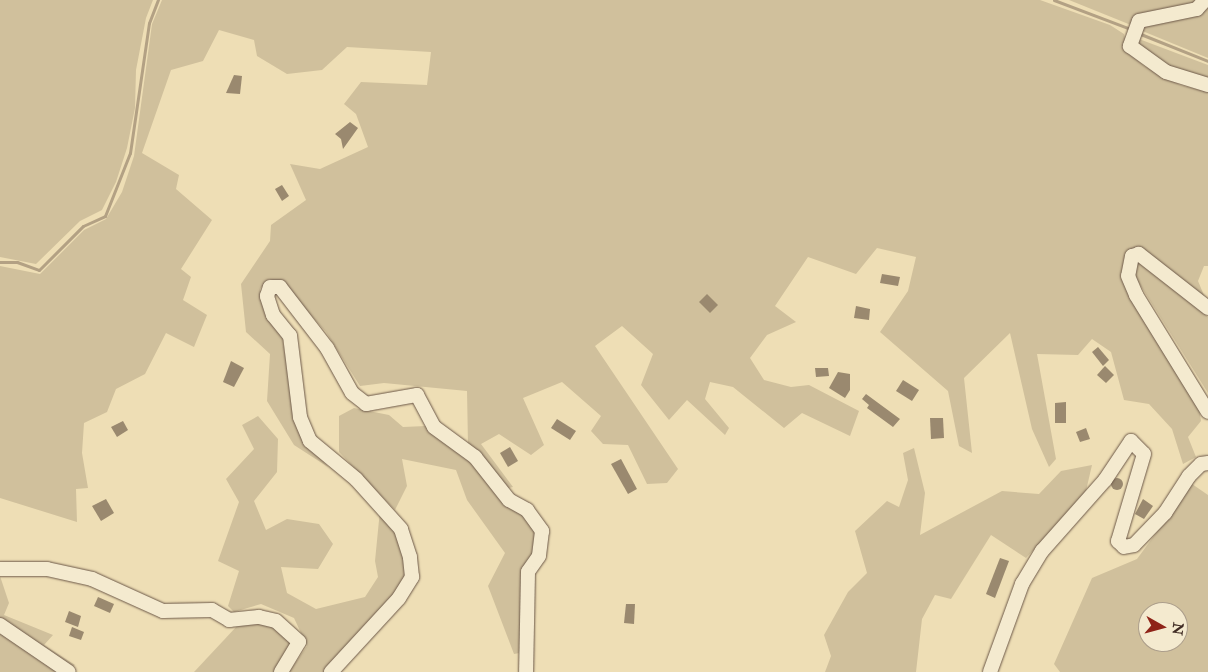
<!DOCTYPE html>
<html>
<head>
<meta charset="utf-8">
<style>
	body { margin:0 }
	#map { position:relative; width:1208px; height:672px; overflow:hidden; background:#eedeb5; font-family:"IM FELL Double Pica",serif }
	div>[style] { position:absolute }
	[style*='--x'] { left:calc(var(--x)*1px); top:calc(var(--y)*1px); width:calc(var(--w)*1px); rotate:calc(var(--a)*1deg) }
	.green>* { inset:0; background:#d0c09c }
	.stream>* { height:3px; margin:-1.5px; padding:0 1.5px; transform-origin:1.5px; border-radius:1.5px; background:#b3a184 }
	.building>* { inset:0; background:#9a896f }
	.round { border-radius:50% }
	.roads { filter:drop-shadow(0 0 1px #6c5848) drop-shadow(0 0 1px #6c5848) }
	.minor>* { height:14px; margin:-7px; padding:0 7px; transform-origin:7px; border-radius:7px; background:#f4eacf }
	span { translate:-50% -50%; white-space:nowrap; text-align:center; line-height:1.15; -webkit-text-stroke:4px #f4eacf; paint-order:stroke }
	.north { position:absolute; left:1138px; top:602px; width:50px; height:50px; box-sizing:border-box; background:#f4eacf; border:1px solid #ac9e8b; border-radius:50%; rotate:97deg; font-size:14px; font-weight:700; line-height:20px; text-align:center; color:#402c24 }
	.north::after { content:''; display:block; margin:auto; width:18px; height:22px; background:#8f2418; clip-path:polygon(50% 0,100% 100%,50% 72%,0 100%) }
</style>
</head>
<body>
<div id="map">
	<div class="green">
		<i style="clip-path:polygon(0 0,153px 0,146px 18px,136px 70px,135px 108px,127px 148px,116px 182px,102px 210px,80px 221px,36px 264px,0 257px)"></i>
		<i style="clip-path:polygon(162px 0,1040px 0,1110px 25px,1124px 34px,1128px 52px,1144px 66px,1180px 85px,1208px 92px,1208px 266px,1204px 266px,1198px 281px,1206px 300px,1143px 250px,1124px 259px,1198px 402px,1201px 421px,1188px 437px,1196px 457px,1183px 464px,1172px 429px,1149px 404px,1124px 400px,1111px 352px,1092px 339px,1078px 355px,1037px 354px,1056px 459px,1049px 467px,1032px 429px,1010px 333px,964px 378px,972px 453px,959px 446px,948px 391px,880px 332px,908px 291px,916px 257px,877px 248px,856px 274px,808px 257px,775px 306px,796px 322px,767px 335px,750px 358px,764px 380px,791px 387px,809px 385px,859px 411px,850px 436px,802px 413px,784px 428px,733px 387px,710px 382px,705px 399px,729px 428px,725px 435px,687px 400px,669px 420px,641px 385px,653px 354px,622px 326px,595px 346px,678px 469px,667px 483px,647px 484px,628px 445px,603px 444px,591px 431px,601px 416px,562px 382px,523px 398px,544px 445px,531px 455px,499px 434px,481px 444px,513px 487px,508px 488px,468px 445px,467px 391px,384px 383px,360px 386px,326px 332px,281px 282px,269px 279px,260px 289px,265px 314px,282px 336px,298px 431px,328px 467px,294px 445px,267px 401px,270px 354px,246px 332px,241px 284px,270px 241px,271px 225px,306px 200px,290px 164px,320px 169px,368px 147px,356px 114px,344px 104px,361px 82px,427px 85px,431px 52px,347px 47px,322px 70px,287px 74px,257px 56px,254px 40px,219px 30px,203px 61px,171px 70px,142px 153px,179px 175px,176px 189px,212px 220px,181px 269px,191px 277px,183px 300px,207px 315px,194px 347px,166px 333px,145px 374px,116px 389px,107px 412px,84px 423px,82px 453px,88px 488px,76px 489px,77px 522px,0 498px,0 266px,40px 274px,84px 230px,106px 219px,122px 192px,134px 156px,152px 24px)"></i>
		<i style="clip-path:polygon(1069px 0,1200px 0,1200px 2px,1131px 25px)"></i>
		<i style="clip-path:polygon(1208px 6px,1208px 58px,1140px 30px,1144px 23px)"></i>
		<i style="clip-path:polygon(1139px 39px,1208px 65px,1208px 82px,1189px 77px,1134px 47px)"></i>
		<i style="clip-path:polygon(1138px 258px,1208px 317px,1208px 393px,1137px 280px,1132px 266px)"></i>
		<i style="clip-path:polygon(354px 408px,389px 415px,403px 427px,426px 426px,471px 462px,524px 514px,535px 532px,535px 552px,521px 576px,525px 652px,514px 654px,488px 586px,505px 553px,467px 500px,456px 470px,402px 459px,407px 486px,395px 510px,339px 452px,339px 416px)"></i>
		<i style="clip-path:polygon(258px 416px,278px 439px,277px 472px,254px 501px,266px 530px,287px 519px,319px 524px,333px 544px,318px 569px,281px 567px,287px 593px,316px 609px,365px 597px,378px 577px,375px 561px,380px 510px,398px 529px,409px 575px,373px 621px,324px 672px,289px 672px,307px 646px,294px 618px,261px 604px,234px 612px,228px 606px,239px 571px,218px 561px,239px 502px,226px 479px,254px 449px,242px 425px)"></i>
		<i style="clip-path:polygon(914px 448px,925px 493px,920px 535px,1002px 491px,1039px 494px,1061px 471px,1092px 465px,1085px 495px,1026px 558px,991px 535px,951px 599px,935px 595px,922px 619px,916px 672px,825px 672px,831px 656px,824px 635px,848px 592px,867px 573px,855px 531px,887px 501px,899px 507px,908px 480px,903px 453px)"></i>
		<i style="clip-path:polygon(evenodd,1192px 484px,1208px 495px,1208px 672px,1060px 672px,1054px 664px,1092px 578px,1137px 559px,1192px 484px,1148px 612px,1178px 612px,1178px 642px,1148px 642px,1148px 612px)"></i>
		<i style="clip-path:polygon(0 576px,9px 603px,4px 615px,53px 635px,44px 645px,75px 665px,69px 669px,0 620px)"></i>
		<i style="clip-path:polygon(256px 624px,274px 625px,291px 643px,274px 672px,194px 672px,237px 626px)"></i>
		<i style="clip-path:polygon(0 630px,60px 672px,0 672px)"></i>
	</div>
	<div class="stream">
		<i style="--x:1054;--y:0;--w:85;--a:20.8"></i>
		<i style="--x:1138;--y:33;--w:75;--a:21.8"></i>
		<i style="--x:0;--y:262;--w:17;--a:0"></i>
		<i style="--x:17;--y:262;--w:23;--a:20"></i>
		<i style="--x:39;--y:270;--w:62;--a:-45"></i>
		<i style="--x:83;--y:226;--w:24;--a:-24"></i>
		<i style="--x:105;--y:216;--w:68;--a:-68.4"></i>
		<i style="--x:130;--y:153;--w:131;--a:-81.7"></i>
		<i style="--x:149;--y:23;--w:25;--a:-69"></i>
	</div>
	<div class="building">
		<i style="clip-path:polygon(234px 75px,242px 76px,240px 94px,226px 93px)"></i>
		<i style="clip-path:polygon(350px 122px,358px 128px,343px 149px,341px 139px,335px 134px)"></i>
		<i style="clip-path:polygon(282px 185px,289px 196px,282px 201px,275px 189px)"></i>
		<i style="clip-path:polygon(882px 274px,900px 277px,898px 286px,880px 283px)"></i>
		<i style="clip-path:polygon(707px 294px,718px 305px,710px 313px,699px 302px)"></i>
		<i style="clip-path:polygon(856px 306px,870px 309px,869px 320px,854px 318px)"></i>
		<i style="clip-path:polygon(1098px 347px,1109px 360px,1103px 366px,1092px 352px)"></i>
		<i style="clip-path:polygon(231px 361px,244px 368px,234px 387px,223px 382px)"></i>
		<i style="clip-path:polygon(1105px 366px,1114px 375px,1106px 383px,1097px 375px)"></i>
		<i style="clip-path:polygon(815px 368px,828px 368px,829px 376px,816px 377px)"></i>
		<i style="clip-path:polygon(838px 372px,850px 374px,850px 390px,845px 398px,829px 388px)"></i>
		<i style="clip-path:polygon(903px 380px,919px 390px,912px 401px,896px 391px)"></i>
		<i style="clip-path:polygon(866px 394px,900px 419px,893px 427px,867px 408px,869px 405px,862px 399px)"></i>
		<i style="clip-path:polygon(1066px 402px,1066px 423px,1055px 423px,1055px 403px)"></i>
		<i style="clip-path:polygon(930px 418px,943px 418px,944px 438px,931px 439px)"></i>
		<i style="clip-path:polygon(557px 419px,576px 431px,570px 440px,551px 428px)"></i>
		<i style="clip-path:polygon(123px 421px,128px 430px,117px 437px,111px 427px)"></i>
		<i style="clip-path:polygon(1086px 428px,1090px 439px,1080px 442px,1076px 432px)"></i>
		<i style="clip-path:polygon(510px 447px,518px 461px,508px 467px,500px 453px)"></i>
		<i style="clip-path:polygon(621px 459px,637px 489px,628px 494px,611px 464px)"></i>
		<i class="round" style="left:1111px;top:478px;width:12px;height:12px"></i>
		<i style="clip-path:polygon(106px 499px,114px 513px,101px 521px,92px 506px)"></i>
		<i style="clip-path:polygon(1143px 499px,1153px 506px,1144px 519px,1135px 514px)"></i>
		<i style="clip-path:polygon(1000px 558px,1009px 561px,995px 598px,986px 594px)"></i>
		<i style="clip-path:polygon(98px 597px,114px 604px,110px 613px,94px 606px)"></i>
		<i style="clip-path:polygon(626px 604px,635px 604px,634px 624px,624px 623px)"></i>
		<i style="clip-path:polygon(69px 611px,81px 616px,78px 627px,65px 622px)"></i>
		<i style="clip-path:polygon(72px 627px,84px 632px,81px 640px,69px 636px)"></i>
	</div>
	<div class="roads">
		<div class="minor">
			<i style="--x:1205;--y:0;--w:12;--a:132"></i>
			<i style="--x:1197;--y:9;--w:59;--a:168.3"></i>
			<i style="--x:1139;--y:21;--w:27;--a:110"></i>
			<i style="--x:1130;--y:46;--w:44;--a:35.8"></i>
			<i style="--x:1166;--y:72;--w:44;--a:17.2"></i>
			<i style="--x:1208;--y:308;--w:88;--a:-142"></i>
			<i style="--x:1139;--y:254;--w:7;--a:164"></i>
			<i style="--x:1132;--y:256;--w:20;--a:101"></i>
			<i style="--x:1128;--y:276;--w:21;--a:67"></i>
			<i style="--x:1136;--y:295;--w:137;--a:58.4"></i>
			<i style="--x:0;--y:569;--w:47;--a:0"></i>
			<i style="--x:47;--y:569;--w:46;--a:12.5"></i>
			<i style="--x:92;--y:579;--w:78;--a:24.3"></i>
			<i style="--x:163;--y:611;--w:49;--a:-1.2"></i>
			<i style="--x:212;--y:610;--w:20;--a:30"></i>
			<i style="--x:229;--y:620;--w:30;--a:-6"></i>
			<i style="--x:259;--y:617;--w:17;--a:13"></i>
			<i style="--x:276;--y:621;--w:31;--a:42"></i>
			<i style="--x:299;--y:642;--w:35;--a:121"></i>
			<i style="--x:0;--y:625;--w:83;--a:34.3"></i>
			<i style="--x:331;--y:672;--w:100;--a:-47.4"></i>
			<i style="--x:399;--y:598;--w:25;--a:-58"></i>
			<i style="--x:412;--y:577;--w:20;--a:-96"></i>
			<i style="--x:410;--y:557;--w:29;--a:-108"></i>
			<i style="--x:401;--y:529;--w:67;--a:-132"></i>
			<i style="--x:356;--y:479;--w:60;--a:-140.4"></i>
			<i style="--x:310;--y:441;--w:26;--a:-113"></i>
			<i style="--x:300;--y:417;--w:82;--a:-97"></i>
			<i style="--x:290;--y:336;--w:27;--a:-129"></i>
			<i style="--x:273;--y:315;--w:20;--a:-108"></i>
			<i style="--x:267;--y:296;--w:9;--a:-72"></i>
			<i style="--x:270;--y:287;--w:10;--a:0"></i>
			<i style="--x:280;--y:287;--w:77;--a:52.4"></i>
			<i style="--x:327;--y:348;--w:51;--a:60.9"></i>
			<i style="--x:352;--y:393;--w:18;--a:38"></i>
			<i style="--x:366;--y:404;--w:52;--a:-10"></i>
			<i style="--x:417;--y:395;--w:36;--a:62"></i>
			<i style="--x:434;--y:427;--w:51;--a:36.2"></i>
			<i style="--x:475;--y:457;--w:55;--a:51.7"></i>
			<i style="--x:509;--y:500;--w:21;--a:29"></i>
			<i style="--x:527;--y:510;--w:26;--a:54"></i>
			<i style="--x:542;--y:531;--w:25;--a:97"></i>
			<i style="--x:539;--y:556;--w:19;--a:125"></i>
			<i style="--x:528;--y:572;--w:100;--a:91.1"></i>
			<i style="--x:990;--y:672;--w:94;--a:-70"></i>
			<i style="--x:1022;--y:584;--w:39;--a:-59"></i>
			<i style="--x:1042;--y:551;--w:95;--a:-48.4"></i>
			<i style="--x:1105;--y:480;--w:47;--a:-56.3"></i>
			<i style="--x:1131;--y:441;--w:18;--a:45"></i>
			<i style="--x:1144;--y:454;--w:91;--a:106.6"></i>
			<i style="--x:1118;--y:541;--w:8;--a:45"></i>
			<i style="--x:1124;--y:547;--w:10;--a:-11"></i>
			<i style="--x:1134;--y:545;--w:45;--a:-45.9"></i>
			<i style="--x:1165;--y:513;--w:44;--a:-57"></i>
			<i style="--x:1189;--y:476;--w:17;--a:-45"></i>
			<i style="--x:1201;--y:464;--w:7;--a:-8"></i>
		</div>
	</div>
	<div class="north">N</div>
</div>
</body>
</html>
